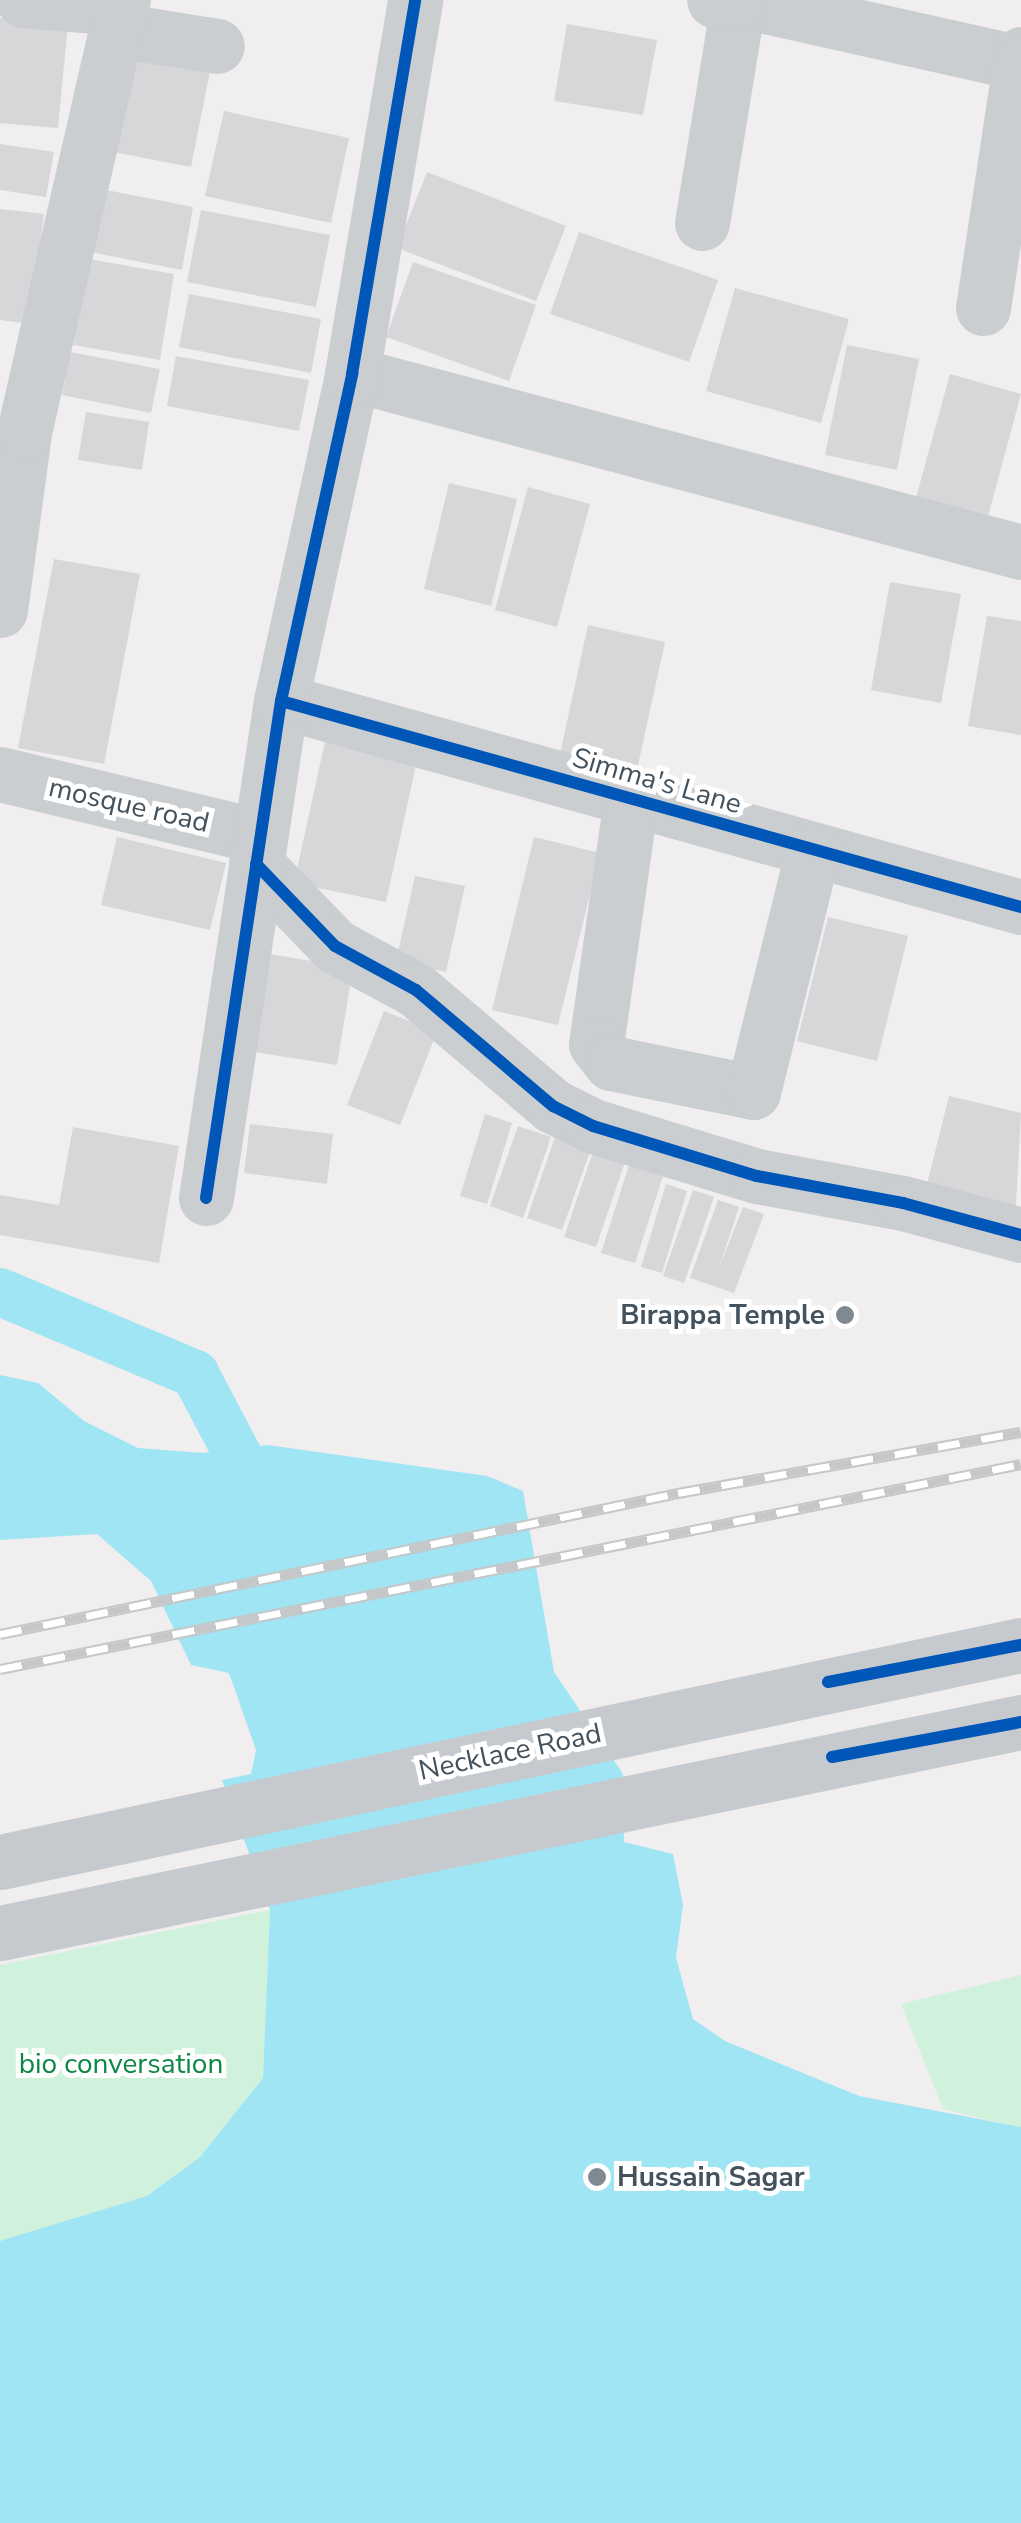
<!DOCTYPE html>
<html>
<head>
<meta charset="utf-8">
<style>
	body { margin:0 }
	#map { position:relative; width:1021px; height:2523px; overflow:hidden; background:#f0eeee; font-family:"Nunito Sans",sans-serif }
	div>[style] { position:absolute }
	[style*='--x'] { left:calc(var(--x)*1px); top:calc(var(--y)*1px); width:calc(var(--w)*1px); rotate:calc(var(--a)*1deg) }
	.green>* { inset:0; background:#d0f1db }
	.water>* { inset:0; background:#a0e5f4 }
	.canal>* { height:48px; margin:-24px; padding:0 24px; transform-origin:24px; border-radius:24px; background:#a0e5f4 }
	.building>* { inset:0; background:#d7d6d9 }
	.minor>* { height:55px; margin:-27.5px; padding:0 27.5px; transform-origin:27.5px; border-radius:27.5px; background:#caced0 }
	.major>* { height:55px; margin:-27.5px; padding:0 27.5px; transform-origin:27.5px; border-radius:27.5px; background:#c6cace }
	.rail>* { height:11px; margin-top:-5.5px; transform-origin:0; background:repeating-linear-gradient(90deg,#fff 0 22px,#c5c7c9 0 44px); box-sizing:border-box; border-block:2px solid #c5c7c9 }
	.cycleway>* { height:12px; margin:-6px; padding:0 6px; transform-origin:6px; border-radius:6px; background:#0057b8 }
	.dots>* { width:28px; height:28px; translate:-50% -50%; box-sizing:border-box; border:5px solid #fff; border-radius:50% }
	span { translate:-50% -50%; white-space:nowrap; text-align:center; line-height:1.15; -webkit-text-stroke:10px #fff; paint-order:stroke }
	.street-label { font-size:28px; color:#43525d }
	.poi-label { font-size:28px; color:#43525d; font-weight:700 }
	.right { translate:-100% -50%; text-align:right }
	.left { translate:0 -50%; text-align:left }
	.park-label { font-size:28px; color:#0c8745 }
</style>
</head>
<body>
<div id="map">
	<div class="green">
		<i style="clip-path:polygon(270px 1910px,263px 2078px,200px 2157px,147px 2196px,0 2241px,0 1965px)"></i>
		<i style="clip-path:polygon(1021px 1975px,1021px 2128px,943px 2109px,901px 2004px)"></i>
	</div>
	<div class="water">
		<i style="clip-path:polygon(0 1375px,38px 1383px,84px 1421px,138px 1448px,204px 1453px,268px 1445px,487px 1476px,523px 1491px,554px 1672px,623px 1774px,624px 1842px,673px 1854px,683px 1905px,676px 1958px,693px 2019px,725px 2041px,859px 2096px,1021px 2127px,1021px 2523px,0 2523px,0 2241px,147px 2196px,200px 2157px,263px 2078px,270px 1910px,222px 1780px,251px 1774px,256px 1750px,229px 1673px,191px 1665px,151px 1581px,97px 1534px,0 1540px)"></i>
	</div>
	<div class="canal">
		<i style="--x:0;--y:1292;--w:212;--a:22.8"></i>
		<i style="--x:195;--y:1374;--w:101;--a:62.2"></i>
		<i style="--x:242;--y:1463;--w:49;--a:42.5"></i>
	</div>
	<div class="building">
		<i style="clip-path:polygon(0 18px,68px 23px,58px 128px,0 123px)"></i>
		<i style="clip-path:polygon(567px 24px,657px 40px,643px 115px,554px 101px)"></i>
		<i style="clip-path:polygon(113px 47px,211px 66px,191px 167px,93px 148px)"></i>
		<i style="clip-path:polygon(224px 111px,349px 138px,331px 223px,205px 196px)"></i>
		<i style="clip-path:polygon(0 144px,54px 152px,46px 197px,0 190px)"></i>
		<i style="clip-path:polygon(427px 172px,566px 226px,536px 301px,397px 248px)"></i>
		<i style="clip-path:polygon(96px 188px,193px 207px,182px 270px,85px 251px)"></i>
		<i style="clip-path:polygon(0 209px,44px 214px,30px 324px,0 320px)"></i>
		<i style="clip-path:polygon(201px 210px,330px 235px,316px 307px,187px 282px)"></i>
		<i style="clip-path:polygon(579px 232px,718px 280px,689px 362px,550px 314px)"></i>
		<i style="clip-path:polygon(88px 259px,174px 274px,160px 360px,73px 345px)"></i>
		<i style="clip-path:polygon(413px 262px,536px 305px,509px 381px,386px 337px)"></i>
		<i style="clip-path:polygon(735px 288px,849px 319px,821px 423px,706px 391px)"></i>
		<i style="clip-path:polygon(189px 294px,321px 319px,311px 373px,179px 347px)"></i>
		<i style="clip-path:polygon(847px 345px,919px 359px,897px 470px,825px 455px)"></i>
		<i style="clip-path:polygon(70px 352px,160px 369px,151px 413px,62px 395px)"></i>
		<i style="clip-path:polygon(176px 356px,309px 380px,299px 431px,167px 406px)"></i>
		<i style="clip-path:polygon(950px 374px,1021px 394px,983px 535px,911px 516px)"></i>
		<i style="clip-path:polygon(86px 412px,149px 422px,142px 470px,78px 460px)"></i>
		<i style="clip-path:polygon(449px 483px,517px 499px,491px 606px,424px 589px)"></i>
		<i style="clip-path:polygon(528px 487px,590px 504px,557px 627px,495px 610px)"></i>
		<i style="clip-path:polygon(54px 559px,140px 574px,104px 764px,18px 748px)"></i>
		<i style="clip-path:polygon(890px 582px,961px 594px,941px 703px,871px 690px)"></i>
		<i style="clip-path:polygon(987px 616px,1021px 621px,1021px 735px,968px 726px)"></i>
		<i style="clip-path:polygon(588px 625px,665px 642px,635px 779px,558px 763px)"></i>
		<i style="clip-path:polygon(326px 737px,418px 756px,386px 902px,294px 883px)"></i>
		<i style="clip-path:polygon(117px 837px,226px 863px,210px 930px,101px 905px)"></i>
		<i style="clip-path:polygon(534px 837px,600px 853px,558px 1025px,492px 1010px)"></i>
		<i style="clip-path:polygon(415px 876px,465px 886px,446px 972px,396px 961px)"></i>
		<i style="clip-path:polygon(828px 917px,908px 936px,877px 1061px,797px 1041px)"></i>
		<i style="clip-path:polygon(270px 954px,353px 968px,337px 1065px,254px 1052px)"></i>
		<i style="clip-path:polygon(384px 1011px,437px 1032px,400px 1125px,347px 1105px)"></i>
		<i style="clip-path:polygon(949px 1096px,1021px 1113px,1015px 1222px,923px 1200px)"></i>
		<i style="clip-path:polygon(485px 1114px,512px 1123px,487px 1204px,460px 1196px)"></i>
		<i style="clip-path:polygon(250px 1124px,333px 1134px,327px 1184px,244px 1173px)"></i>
		<i style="clip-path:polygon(518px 1126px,551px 1137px,523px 1218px,490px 1206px)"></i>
		<i style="clip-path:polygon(73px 1127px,179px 1146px,159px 1263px,0 1235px,0 1195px,59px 1205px)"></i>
		<i style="clip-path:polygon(555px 1137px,591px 1149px,562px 1230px,527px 1218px)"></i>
		<i style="clip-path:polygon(593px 1152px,625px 1162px,596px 1247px,564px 1237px)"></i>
		<i style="clip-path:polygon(629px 1165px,663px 1176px,635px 1263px,601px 1253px)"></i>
		<i style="clip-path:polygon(666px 1184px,687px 1191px,662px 1273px,641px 1267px)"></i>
		<i style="clip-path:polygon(693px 1190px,714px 1197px,684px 1283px,663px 1276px)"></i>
		<i style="clip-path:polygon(718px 1200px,739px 1207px,719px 1268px,743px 1207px,764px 1214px,734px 1293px,690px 1278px)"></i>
	</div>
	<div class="minor">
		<i style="--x:23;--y:0;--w:98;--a:4.7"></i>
		<i style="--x:739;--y:0;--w:288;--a:12.6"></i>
		<i style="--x:1020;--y:63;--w:9;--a:-84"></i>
		<i style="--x:116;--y:30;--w:102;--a:9"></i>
		<i style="--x:702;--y:223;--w:222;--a:-80.7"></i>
		<i style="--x:738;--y:4;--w:24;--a:-171"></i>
		<i style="--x:983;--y:308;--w:248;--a:-81.4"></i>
		<i style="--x:352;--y:374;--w:692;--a:14.9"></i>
		<i style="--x:0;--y:610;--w:180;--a:-82.3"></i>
		<i style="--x:24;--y:432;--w:443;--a:-77.1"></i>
		<i style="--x:281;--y:701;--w:768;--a:15.56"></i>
		<i style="--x:0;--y:774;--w:266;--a:13.5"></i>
		<i style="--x:631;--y:799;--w:247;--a:98.1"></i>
		<i style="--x:596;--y:1044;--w:24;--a:52"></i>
		<i style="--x:611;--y:1063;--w:145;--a:11.5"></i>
		<i style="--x:753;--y:1092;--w:249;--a:-76.1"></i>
		<i style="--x:256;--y:864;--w:114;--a:46.1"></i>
		<i style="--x:335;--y:946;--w:92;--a:28.5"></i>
		<i style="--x:416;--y:990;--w:180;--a:40.3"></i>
		<i style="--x:553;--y:1106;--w:45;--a:26.6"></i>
		<i style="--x:593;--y:1126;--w:171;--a:17"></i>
		<i style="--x:757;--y:1176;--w:148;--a:10.5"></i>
		<i style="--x:903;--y:1203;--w:122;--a:15.2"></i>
		<i style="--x:206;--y:1198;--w:503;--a:-81.42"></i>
		<i style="--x:281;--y:701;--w:335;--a:-77.7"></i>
		<i style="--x:352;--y:374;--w:379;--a:-80.4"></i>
	</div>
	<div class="major">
		<i style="--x:0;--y:1862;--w:1044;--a:-12"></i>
		<i style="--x:0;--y:1933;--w:1043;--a:-11.68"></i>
	</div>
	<div class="rail">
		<i style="--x:0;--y:1634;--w:693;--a:-11.75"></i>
		<i style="--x:678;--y:1493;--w:348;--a:-10.1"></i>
		<i style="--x:0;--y:1669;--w:1041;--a:-11.35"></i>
	</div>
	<div class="cycleway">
		<i style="--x:281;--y:701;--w:768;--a:15.56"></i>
		<i style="--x:256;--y:864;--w:114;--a:46.1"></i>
		<i style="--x:335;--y:946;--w:92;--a:28.5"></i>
		<i style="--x:416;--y:990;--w:180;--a:40.3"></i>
		<i style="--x:553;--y:1106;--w:45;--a:26.6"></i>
		<i style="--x:593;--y:1126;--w:171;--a:17"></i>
		<i style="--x:757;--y:1176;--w:148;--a:10.5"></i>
		<i style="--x:903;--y:1203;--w:122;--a:15.2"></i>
		<i style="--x:206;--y:1198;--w:503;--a:-81.42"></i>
		<i style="--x:281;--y:701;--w:335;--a:-77.7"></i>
		<i style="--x:352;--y:374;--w:379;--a:-80.4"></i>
		<i style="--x:828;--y:1682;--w:197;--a:-10.9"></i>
		<i style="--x:832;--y:1757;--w:192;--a:-10.5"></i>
	</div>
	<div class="dots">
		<i style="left:845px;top:1315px;background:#808990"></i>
		<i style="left:597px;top:2177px;background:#808990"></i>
	</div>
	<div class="street-label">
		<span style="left:657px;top:781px;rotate:16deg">Simma's Lane</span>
		<span style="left:129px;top:805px;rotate:13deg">mosque road</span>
		<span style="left:510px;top:1752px;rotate:-12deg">Necklace Road</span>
	</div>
	<div class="poi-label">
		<span class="right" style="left:825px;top:1315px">Birappa Temple</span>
		<span class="left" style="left:617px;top:2177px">Hussain Sagar</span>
	</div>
	<div class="park-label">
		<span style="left:121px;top:2064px">bio conversation</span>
	</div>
</div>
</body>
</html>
